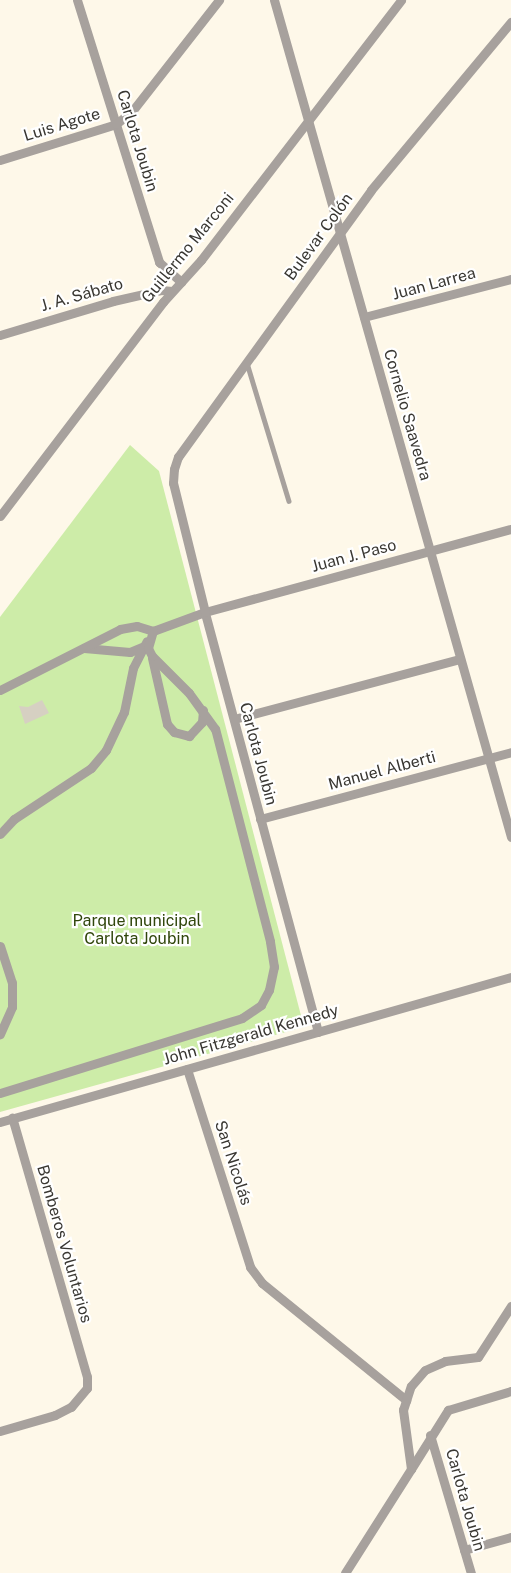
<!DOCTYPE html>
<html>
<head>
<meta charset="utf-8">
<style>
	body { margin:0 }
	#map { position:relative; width:511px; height:1573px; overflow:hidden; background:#fef8e9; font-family:"Public Sans",sans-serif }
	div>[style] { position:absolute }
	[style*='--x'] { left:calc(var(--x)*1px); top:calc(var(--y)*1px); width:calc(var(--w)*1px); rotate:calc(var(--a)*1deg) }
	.green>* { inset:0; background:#cdeca8 }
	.building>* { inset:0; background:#d6d0c2 }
	.lane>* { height:4.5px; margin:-2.25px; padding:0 2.25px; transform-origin:2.25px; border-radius:2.25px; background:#a7a19d }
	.street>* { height:9px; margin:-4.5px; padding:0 4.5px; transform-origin:4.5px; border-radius:4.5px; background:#a7a19d }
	span { translate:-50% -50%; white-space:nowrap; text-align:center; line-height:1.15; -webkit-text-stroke:4.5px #fff; paint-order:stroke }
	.street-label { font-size:16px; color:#393732 }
	.park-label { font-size:16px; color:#30460b }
</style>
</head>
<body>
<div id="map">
	<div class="green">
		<i style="clip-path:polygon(130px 445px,159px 471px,304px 1027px,0 1112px,0 617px)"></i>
	</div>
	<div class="building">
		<i style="clip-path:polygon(42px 700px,49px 713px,25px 724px,19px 706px,28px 707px)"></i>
	</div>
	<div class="lane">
		<i style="--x:247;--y:363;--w:144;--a:73.1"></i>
	</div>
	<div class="street">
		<i style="--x:77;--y:0;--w:275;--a:72.6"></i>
		<i style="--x:159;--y:262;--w:30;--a:42"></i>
		<i style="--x:274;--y:0;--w:870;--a:74.19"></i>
		<i style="--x:0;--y:160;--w:121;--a:-17.2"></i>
		<i style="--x:116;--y:124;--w:22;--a:-39"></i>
		<i style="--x:133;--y:110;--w:140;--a:-52"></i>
		<i style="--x:364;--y:317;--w:152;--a:-14.5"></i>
		<i style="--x:0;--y:335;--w:118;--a:-16.7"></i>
		<i style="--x:113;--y:301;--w:49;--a:-12.9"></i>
		<i style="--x:161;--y:290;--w:11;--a:5"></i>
		<i style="--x:0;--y:516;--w:269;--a:-52.7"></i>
		<i style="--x:163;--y:302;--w:57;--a:-47.9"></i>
		<i style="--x:201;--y:260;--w:328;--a:-52.4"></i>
		<i style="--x:84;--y:648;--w:46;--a:5"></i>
		<i style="--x:130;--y:652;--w:15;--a:-23"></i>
		<i style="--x:152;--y:658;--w:68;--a:77.2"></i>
		<i style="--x:167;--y:724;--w:11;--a:49"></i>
		<i style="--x:174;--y:732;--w:16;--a:15"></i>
		<i style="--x:189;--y:736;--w:19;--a:-47"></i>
		<i style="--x:202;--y:722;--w:12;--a:-85"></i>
		<i style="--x:0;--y:690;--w:135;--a:-26.9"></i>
		<i style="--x:120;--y:629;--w:17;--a:-10"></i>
		<i style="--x:137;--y:626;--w:17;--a:17"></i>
		<i style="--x:153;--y:631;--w:55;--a:-20.1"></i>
		<i style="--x:205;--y:612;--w:317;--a:-15.2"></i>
		<i style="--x:234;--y:719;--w:234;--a:-14.9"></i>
		<i style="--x:260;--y:819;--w:260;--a:-14.9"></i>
		<i style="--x:0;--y:834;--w:21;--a:-47"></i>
		<i style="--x:14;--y:819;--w:92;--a:-33.5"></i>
		<i style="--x:91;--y:768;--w:23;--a:-50"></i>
		<i style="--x:106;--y:750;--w:42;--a:-64.7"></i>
		<i style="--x:124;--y:712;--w:45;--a:-78.4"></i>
		<i style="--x:133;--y:668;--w:30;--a:-63"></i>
		<i style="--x:0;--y:946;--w:39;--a:72"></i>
		<i style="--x:12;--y:983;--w:24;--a:90"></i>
		<i style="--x:12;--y:1007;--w:30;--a:114"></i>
		<i style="--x:318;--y:1032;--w:435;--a:-105.1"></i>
		<i style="--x:205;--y:612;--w:133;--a:-103.9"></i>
		<i style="--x:173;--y:483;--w:14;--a:-86"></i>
		<i style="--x:174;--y:469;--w:13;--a:-72"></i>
		<i style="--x:178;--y:457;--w:329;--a:-54.1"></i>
		<i style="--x:371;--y:190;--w:219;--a:-50.2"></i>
		<i style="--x:187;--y:1069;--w:208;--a:72.3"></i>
		<i style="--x:250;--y:1267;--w:20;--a:53"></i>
		<i style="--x:262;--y:1283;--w:186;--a:39.1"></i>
		<i style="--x:0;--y:1093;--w:253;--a:-17.2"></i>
		<i style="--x:242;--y:1018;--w:23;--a:-34"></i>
		<i style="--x:261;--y:1005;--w:17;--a:-62"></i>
		<i style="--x:269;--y:990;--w:24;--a:-78"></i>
		<i style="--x:274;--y:967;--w:26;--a:-99"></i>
		<i style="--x:270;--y:941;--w:219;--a:-104.5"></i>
		<i style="--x:215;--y:729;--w:44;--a:-125.8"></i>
		<i style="--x:189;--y:693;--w:52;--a:-135"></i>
		<i style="--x:152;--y:656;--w:9;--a:-117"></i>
		<i style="--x:148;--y:648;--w:18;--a:-74"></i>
		<i style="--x:0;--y:1122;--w:531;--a:-15.84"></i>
		<i style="--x:0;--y:1431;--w:57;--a:-16.2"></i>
		<i style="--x:55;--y:1415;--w:18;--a:-27"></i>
		<i style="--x:71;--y:1407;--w:25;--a:-50"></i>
		<i style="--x:87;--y:1388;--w:11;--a:-90"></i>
		<i style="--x:87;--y:1377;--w:270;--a:-106.1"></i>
		<i style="--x:430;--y:1435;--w:144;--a:73.5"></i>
		<i style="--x:411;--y:1469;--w:70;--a:-57.9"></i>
		<i style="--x:448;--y:1410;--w:66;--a:-16.8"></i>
		<i style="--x:464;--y:1550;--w:49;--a:-15.5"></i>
		<i style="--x:345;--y:1573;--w:123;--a:-57.6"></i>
		<i style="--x:411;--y:1469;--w:60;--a:-97.7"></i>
		<i style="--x:403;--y:1410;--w:25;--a:-72"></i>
		<i style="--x:411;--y:1386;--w:21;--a:-49"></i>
		<i style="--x:425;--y:1370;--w:22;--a:-24"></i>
		<i style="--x:445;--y:1361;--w:33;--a:-7"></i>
		<i style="--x:478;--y:1357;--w:61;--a:-57.1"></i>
	</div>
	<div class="street-label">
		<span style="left:62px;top:125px;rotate:-17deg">Luis Agote</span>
		<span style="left:137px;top:141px;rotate:73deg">Carlota Joubin</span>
		<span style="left:319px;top:237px;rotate:-54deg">Bulevar Colón</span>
		<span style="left:188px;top:248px;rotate:-51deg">Guillermo Marconi</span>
		<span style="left:434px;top:284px;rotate:-15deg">Juan Larrea</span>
		<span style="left:82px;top:295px;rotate:-16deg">J. A. Sábato</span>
		<span style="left:407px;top:415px;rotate:74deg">Cornelio Saavedra</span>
		<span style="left:354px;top:556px;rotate:-15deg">Juan J. Paso</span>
		<span style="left:258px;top:754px;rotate:75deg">Carlota Joubin</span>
		<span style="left:382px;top:771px;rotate:-15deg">Manuel Alberti</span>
		<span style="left:251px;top:1035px;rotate:-16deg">John Fitzgerald Kennedy</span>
		<span style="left:233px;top:1163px;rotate:72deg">San Nicolás</span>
		<span style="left:64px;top:1244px;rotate:74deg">Bomberos Voluntarios</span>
		<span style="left:465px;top:1500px;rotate:74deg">Carlota Joubin</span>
	</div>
	<div class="park-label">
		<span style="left:137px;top:930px">Parque municipal<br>Carlota Joubin</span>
	</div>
</div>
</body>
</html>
